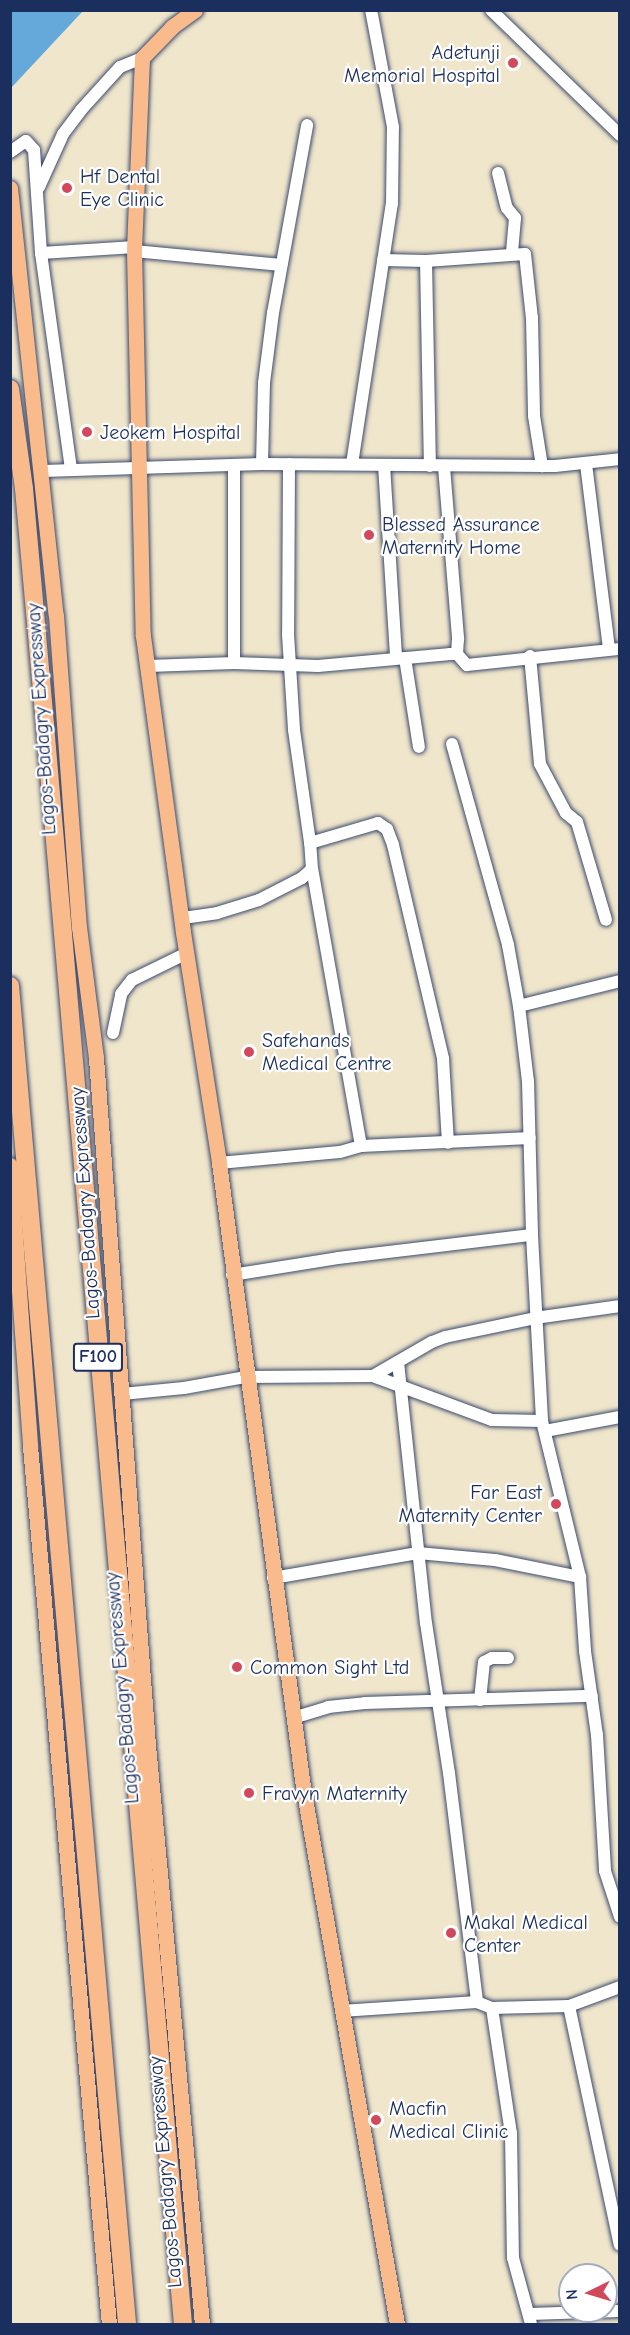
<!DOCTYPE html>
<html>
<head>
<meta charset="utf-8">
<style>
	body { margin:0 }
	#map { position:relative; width:630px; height:2335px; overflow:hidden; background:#f0e6cb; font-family:"Comic Neue",sans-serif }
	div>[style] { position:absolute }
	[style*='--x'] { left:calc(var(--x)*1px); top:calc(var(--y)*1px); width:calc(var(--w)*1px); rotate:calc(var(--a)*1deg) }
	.water>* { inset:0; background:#65a9da }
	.ferry>* { height:1.5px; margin-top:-0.75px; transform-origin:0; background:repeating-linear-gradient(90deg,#355a89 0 8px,transparent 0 14px) }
	.roads { filter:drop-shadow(0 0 2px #3b4a6e) drop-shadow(0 0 2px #3b4a6e) }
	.minor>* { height:12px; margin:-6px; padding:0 6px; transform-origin:6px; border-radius:6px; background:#fff }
	.major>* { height:15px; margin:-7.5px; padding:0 7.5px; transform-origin:7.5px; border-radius:7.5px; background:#fabb8c }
	.highway>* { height:18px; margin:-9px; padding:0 9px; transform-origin:9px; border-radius:9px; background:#fabb8c }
	.dots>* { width:16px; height:16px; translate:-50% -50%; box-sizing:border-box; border:3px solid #fff; border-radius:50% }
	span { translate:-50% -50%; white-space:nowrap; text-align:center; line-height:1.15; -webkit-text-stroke:4.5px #fff; paint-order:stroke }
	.shield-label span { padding:2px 4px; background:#fff; border:2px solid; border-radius:4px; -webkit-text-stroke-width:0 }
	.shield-label { font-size:18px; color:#1b2f5e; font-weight:700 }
	.poi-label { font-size:20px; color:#1b2f5e }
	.right { translate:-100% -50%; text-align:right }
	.left { translate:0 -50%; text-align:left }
	.street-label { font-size:20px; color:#1b2f5e }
	.frame { position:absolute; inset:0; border:12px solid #1b2f5e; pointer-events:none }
	.north { position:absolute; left:558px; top:2263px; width:60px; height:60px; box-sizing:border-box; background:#fff; border:2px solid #a4acbf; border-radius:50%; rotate:265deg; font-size:16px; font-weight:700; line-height:24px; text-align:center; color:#1b2f5e }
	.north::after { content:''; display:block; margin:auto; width:21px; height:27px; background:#d1495b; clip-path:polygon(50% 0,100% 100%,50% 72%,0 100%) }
</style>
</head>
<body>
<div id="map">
	<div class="water">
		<i style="clip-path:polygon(11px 10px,83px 11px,11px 88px,10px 11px)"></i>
	</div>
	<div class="ferry">
		<i style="--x:10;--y:13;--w:4;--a:-45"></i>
	</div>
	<div class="roads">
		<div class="minor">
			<i style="--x:491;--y:10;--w:180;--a:44.1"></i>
			<i style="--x:10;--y:152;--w:19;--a:-35"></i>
			<i style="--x:26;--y:141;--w:12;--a:48"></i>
			<i style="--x:34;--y:150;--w:103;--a:86.1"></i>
			<i style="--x:41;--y:253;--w:219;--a:82.1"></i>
			<i style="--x:498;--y:173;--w:36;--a:76"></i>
			<i style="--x:507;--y:208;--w:13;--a:51"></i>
			<i style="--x:515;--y:218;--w:36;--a:95"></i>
			<i style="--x:39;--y:187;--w:58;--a:-65.6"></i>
			<i style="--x:63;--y:134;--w:30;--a:-53"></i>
			<i style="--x:81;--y:110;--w:58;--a:-47.8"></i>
			<i style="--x:120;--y:67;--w:24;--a:-22"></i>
			<i style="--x:134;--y:251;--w:148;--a:5.4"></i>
			<i style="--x:41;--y:253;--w:94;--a:-3.7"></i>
			<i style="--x:383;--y:260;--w:43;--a:1.3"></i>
			<i style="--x:426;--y:261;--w:99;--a:-4"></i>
			<i style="--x:525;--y:254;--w:64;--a:83.8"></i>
			<i style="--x:532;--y:318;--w:98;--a:88.8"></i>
			<i style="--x:534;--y:416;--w:51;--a:80.9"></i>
			<i style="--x:426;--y:261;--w:205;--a:88.9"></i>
			<i style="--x:262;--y:464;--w:81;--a:-88.6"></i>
			<i style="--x:264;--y:383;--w:71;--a:-82.7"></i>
			<i style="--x:273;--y:313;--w:191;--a:-79.7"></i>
			<i style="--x:289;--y:464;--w:170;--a:90.3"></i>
			<i style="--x:288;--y:634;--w:96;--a:86.4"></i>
			<i style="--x:294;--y:730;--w:114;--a:81.9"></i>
			<i style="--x:352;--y:464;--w:263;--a:-81.3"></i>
			<i style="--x:392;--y:204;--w:77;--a:-89.3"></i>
			<i style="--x:393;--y:127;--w:119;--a:-100.6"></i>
			<i style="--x:586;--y:464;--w:186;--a:82.9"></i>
			<i style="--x:384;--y:465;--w:193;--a:86.4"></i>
			<i style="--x:444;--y:467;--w:173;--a:85.3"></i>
			<i style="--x:458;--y:639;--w:15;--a:94"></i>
			<i style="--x:43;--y:471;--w:219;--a:-1.8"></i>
			<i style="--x:262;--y:464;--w:293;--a:0.4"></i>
			<i style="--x:555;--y:466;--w:65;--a:-6.1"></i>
			<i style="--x:530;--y:656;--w:108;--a:84.7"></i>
			<i style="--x:540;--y:764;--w:55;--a:62"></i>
			<i style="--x:566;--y:813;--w:14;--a:39"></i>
			<i style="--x:577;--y:822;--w:102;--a:73.5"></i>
			<i style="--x:405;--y:658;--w:90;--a:81.1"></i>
			<i style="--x:234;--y:663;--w:198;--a:-90"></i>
			<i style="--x:148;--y:666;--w:86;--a:-2"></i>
			<i style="--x:234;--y:663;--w:84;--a:2"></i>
			<i style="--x:318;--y:666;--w:133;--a:-5.2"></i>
			<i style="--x:450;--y:654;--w:7;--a:0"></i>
			<i style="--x:457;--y:654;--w:15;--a:48"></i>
			<i style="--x:467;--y:665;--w:154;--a:-6"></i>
			<i style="--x:452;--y:744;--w:209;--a:74.4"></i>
			<i style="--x:508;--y:945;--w:62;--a:79.8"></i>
			<i style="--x:519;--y:1006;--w:76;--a:83.2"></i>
			<i style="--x:528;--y:1081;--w:154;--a:88.5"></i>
			<i style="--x:532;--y:1235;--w:186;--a:86.9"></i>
			<i style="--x:542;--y:1421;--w:161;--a:76.3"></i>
			<i style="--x:580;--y:1577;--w:74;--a:86.1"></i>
			<i style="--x:585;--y:1651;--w:85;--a:81.9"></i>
			<i style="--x:597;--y:1735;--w:136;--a:86.6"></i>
			<i style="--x:605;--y:1871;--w:48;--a:71.9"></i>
			<i style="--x:183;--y:918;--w:34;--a:-8"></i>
			<i style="--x:217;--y:913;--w:44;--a:-17.2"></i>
			<i style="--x:259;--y:900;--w:48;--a:-27.1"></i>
			<i style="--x:302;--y:878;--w:13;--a:-42"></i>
			<i style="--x:519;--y:1006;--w:104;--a:-13.9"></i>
			<i style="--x:113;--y:1033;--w:40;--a:-78"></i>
			<i style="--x:121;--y:994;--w:18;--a:-52"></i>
			<i style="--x:132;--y:980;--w:61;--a:-26.1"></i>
			<i style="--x:361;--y:1146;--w:281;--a:-100"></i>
			<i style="--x:312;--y:869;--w:26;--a:-94"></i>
			<i style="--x:310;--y:843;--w:71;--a:-16.4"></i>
			<i style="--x:378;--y:823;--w:11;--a:34"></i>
			<i style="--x:387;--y:829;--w:17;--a:69"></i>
			<i style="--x:393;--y:845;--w:220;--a:76.8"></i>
			<i style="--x:443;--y:1059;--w:84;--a:86.6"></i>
			<i style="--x:219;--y:1163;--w:121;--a:-5.2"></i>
			<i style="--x:340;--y:1152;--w:22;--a:-16"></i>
			<i style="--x:361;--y:1146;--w:169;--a:-2.7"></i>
			<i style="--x:232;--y:1275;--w:107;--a:-9.1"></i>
			<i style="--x:338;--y:1258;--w:195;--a:-6.8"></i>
			<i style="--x:398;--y:1362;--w:262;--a:83.9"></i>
			<i style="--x:426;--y:1623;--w:152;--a:81.3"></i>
			<i style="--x:449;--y:1773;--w:231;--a:83"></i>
			<i style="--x:373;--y:1376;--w:127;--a:20.3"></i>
			<i style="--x:492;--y:1420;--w:50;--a:1.1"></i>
			<i style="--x:122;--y:1394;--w:62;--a:-5.5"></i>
			<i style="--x:184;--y:1388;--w:63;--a:-10.1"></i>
			<i style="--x:246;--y:1377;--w:127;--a:-0.5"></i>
			<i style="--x:373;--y:1376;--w:68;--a:-30"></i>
			<i style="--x:432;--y:1342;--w:14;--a:-21"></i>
			<i style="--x:445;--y:1337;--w:92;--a:-11.9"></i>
			<i style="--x:535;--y:1318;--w:86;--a:-8"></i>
			<i style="--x:545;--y:1431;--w:76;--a:-10.6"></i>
			<i style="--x:273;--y:1578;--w:147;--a:-9.8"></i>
			<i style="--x:418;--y:1553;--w:77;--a:5.2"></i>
			<i style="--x:495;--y:1560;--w:87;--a:11.3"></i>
			<i style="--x:480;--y:1700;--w:38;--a:-84"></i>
			<i style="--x:484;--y:1662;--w:9;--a:-27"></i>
			<i style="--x:492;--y:1658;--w:16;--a:0"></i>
			<i style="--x:293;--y:1718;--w:37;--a:-17"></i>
			<i style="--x:328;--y:1707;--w:37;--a:-6"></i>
			<i style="--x:365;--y:1703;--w:227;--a:-1.8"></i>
			<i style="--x:569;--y:2006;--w:244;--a:78"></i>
			<i style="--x:492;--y:2008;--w:126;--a:81.4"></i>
			<i style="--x:511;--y:2133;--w:125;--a:89.1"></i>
			<i style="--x:513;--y:2258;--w:68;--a:74.7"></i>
			<i style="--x:341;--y:2011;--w:136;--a:-3.8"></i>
			<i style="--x:477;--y:2002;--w:16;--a:22"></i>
			<i style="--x:492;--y:2008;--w:77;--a:-1.5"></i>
			<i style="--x:569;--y:2006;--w:54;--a:-20.4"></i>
			<i style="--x:529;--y:2314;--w:91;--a:-1.9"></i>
		</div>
		<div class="major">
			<i style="--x:195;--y:10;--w:29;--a:144"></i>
			<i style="--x:172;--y:27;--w:43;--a:134.1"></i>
			<i style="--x:142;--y:58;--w:193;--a:92.4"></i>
			<i style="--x:134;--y:251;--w:385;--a:88.7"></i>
			<i style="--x:143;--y:636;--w:299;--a:82.3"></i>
			<i style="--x:183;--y:932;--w:234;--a:81.1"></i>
			<i style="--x:219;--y:1163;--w:630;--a:82.33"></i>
			<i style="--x:303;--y:1787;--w:545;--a:80.07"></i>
			<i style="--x:10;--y:188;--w:429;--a:83.9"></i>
			<i style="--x:56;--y:615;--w:313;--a:85.8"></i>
			<i style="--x:79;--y:927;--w:132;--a:82.6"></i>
			<i style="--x:96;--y:1058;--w:689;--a:85.67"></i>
			<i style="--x:148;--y:1745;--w:582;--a:84.67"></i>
			<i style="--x:10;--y:1165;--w:282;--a:85.9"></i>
			<i style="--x:30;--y:1446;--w:882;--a:84.86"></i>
		</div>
		<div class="highway">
			<i style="--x:10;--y:389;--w:101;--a:82"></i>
			<i style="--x:24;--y:489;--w:237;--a:84.9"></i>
			<i style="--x:45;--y:725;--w:1605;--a:85.07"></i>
			<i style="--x:10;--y:986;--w:1343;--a:85"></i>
		</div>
	</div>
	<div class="dots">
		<i style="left:513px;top:63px;background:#d1495b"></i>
		<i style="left:67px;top:188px;background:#d1495b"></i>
		<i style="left:87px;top:432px;background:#d1495b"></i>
		<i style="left:369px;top:535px;background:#d1495b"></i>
		<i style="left:249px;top:1052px;background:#d1495b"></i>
		<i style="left:556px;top:1504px;background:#d1495b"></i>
		<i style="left:237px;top:1667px;background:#d1495b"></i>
		<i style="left:249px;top:1793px;background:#d1495b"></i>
		<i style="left:451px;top:1933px;background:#d1495b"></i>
		<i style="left:376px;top:2120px;background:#d1495b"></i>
	</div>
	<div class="shield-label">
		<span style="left:98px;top:1357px">F100</span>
	</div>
	<div class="poi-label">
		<span class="right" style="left:500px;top:64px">Adetunji<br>Memorial Hospital</span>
		<span class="left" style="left:80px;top:188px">Hf Dental<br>Eye Clinic</span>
		<span class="left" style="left:100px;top:432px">Jeokem Hospital</span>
		<span class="left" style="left:382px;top:536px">Blessed Assurance<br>Maternity Home</span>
		<span class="left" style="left:262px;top:1052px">Safehands<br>Medical Centre</span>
		<span class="right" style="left:542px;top:1504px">Far East<br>Maternity Center</span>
		<span class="left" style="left:250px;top:1667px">Common Sight Ltd</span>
		<span class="left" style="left:262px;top:1793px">Fravyn Maternity</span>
		<span class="left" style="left:464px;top:1934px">Makal Medical<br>Center</span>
		<span class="left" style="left:389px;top:2120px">Macfin<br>Medical Clinic</span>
	</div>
	<div class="street-label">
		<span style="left:41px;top:719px;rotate:-94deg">Lagos-Badagry Expressway</span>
		<span style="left:85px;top:1203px;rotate:-94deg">Lagos-Badagry Expressway</span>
		<span style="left:122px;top:1688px;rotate:-95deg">Lagos-Badagry Expressway</span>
		<span style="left:165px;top:2172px;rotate:-95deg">Lagos-Badagry Expressway</span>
	</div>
	<div class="frame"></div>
	<div class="north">N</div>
</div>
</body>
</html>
